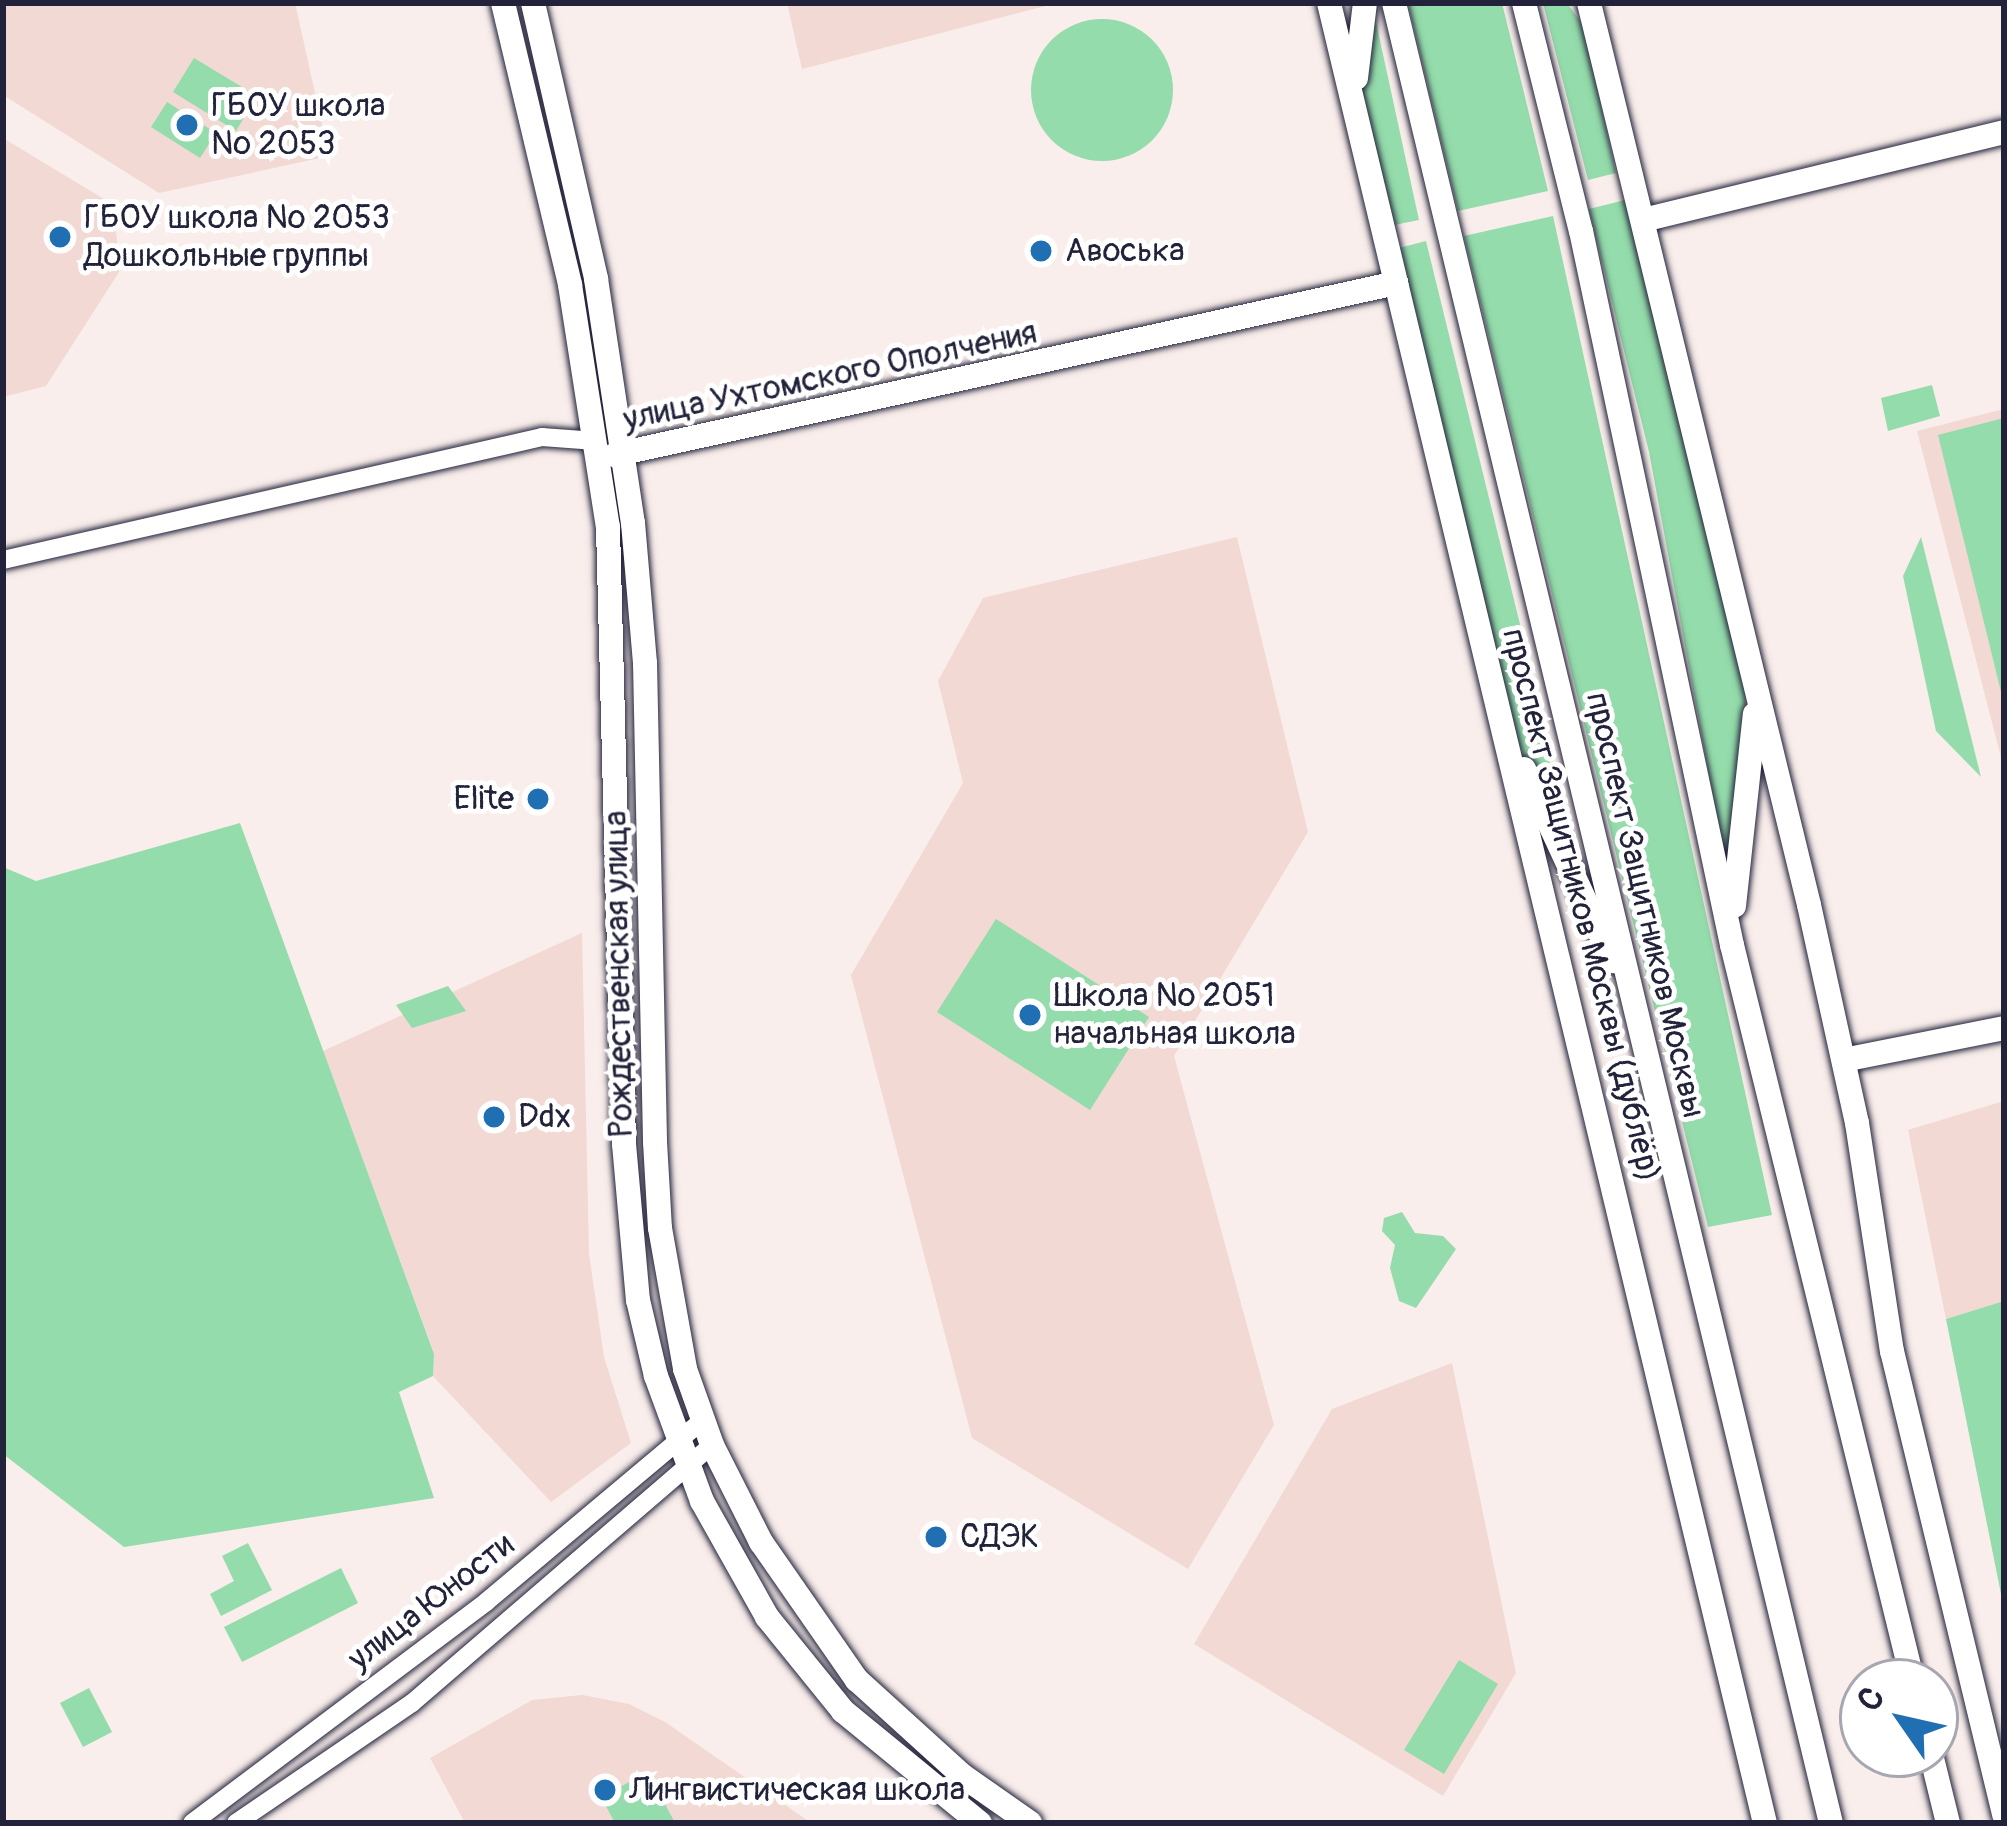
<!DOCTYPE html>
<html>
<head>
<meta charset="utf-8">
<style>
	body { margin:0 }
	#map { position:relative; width:2007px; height:1826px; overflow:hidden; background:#f9eeeb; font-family:Pangolin,sans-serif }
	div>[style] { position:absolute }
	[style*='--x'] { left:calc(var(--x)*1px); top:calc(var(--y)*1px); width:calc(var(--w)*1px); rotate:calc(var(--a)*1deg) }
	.built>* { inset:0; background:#f2d9d3 }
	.green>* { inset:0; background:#94dcab }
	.round { border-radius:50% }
	.roads { filter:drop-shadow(0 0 3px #22223b) drop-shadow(0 0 3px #22223b) }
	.street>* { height:18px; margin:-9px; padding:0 9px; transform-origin:9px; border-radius:9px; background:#fff }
	.secondary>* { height:24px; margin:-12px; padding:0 12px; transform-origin:12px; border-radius:12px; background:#fff }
	.dots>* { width:33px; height:33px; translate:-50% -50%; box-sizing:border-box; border:6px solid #fff; border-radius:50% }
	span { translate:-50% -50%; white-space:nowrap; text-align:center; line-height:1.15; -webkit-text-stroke:10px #fff; paint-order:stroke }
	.poi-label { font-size:33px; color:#22223b }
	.left { translate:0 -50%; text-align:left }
	.right { translate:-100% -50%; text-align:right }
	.street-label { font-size:33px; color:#22223b }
	.frame { position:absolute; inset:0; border:6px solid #22223b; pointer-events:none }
	.north { position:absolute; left:1839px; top:1658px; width:120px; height:120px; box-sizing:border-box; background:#fff; border:3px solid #a7a7b1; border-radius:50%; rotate:304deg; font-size:33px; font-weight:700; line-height:48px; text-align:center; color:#22223b }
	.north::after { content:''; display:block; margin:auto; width:42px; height:54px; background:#1f6fb2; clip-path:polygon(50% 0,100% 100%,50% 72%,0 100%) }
</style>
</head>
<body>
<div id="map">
	<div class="built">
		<i style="clip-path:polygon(3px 3px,295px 3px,329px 156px,159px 193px,3px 95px)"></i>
		<i style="clip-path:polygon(787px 3px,1057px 3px,802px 69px)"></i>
		<i style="clip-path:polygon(3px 138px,112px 204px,121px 269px,46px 386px,3px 397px)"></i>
		<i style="clip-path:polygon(2004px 409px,2004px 769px,1917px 431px)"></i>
		<i style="clip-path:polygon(1237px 537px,1308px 832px,1174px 1056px,1274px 1425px,1188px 1569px,972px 1438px,851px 975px,963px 783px,938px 681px,983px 598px)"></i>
		<i style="clip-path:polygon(582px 933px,589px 1254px,604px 1357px,631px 1443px,551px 1502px,433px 1376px,434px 1353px,323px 1051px)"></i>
		<i style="clip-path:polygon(2004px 1101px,2004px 1301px,1946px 1319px,1908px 1130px)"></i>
		<i style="clip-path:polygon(1452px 1363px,1516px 1673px,1443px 1796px,1194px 1644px,1332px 1409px)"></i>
		<i style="clip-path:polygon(582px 1695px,629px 1704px,665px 1722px,811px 1823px,465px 1823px,430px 1758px,532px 1700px)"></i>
	</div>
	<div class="green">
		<i style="clip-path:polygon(1408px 3px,1502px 3px,1548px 191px,1458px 211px)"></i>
		<i style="clip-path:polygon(1543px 3px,1567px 3px,1583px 25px,1616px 173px,1588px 180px)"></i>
		<i style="clip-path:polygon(1374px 13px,1419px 220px,1394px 225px,1361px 92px)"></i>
		<i class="round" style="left:1031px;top:19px;width:142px;height:142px"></i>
		<i style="clip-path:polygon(194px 58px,257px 96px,236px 131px,173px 92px)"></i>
		<i style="clip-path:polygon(167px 102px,216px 133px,200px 158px,151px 127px)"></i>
		<i style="clip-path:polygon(1625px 200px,1746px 696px,1726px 866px,1649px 452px,1589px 209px)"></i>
		<i style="clip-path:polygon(1553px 216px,1772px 1215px,1708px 1227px,1464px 236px)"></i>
		<i style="clip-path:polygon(1426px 241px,1580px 869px,1510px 726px,1395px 249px)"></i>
		<i style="clip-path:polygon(1932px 385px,1940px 416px,1888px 431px,1881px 398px)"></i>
		<i style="clip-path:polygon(2004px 418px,2004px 704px,1938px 435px)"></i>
		<i style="clip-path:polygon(1921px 537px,1981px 777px,1936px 731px,1903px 576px)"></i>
		<i style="clip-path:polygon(240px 823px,434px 1354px,433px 1376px,399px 1392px,434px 1498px,124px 1547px,3px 1454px,3px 867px,36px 881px)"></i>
		<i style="clip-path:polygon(996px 919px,1149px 1017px,1090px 1110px,937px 1012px)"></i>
		<i style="clip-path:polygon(448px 986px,466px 1011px,412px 1028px,396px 1005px)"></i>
		<i style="clip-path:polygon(1402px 1212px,1415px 1233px,1443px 1236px,1456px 1249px,1416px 1308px,1399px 1301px,1390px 1268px,1395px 1245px,1382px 1231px,1384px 1218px)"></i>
		<i style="clip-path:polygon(2004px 1301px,2004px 1609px,1946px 1319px)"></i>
		<i style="clip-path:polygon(248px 1543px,272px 1590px,221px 1616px,210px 1594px,234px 1581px,222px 1556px)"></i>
		<i style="clip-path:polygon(341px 1568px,358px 1603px,242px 1662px,224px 1627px)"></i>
		<i style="clip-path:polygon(1459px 1660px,1498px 1684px,1444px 1774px,1404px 1750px)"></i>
		<i style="clip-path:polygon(89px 1688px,112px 1732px,83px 1747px,60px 1703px)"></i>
		<i style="clip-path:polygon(648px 1772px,675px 1823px,615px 1823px,601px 1797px)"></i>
	</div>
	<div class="roads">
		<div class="street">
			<i style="--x:3;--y:560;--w:553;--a:-12.85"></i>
			<i style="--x:542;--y:437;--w:54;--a:4.2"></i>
			<i style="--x:192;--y:1823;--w:368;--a:-36.9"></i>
			<i style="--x:486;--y:1602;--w:282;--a:-40"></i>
			<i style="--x:236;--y:1823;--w:213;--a:-34.3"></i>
			<i style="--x:412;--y:1703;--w:396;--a:-40.7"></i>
		</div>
		<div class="secondary">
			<i style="--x:503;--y:3;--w:290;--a:76.6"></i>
			<i style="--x:570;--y:285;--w:245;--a:81.1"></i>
			<i style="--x:608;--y:527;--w:617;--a:88.51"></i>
			<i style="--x:624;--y:1144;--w:157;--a:84.9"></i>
			<i style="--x:638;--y:1300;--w:78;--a:76.7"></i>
			<i style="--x:656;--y:1376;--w:133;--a:69.8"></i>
			<i style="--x:702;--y:1501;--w:133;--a:60.7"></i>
			<i style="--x:767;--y:1617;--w:121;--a:51"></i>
			<i style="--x:843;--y:1711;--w:177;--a:39.3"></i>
			<i style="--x:533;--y:3;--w:283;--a:77.1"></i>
			<i style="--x:596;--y:279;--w:247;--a:81.4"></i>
			<i style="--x:633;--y:523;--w:141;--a:85.1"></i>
			<i style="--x:645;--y:663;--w:479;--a:88.8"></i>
			<i style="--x:655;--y:1142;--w:86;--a:86.7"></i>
			<i style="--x:660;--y:1228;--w:143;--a:79.9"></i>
			<i style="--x:685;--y:1369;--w:81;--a:70.4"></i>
			<i style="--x:712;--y:1445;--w:109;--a:63.2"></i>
			<i style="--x:761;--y:1542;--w:168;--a:55.2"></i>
			<i style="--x:857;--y:1680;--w:143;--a:42.2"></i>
			<i style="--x:963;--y:1776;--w:82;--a:35"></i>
			<i style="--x:1329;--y:3;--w:1871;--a:76.53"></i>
			<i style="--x:1394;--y:3;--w:1872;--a:76.5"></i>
			<i style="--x:1524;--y:3;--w:235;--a:76"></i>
			<i style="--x:1581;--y:231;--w:730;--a:78.06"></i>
			<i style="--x:1732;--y:945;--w:759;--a:76.2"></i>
			<i style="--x:1589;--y:3;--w:928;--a:76.29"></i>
			<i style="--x:1809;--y:905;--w:223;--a:77.6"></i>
			<i style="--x:1857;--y:1123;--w:231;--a:81.3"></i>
			<i style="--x:1892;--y:1351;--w:477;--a:76.4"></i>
			<i style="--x:1356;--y:78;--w:76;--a:-83.2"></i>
			<i style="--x:1643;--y:220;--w:372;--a:-13.7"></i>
			<i style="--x:614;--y:455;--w:801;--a:-12.4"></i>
			<i style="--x:1524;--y:769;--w:212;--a:65.1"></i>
			<i style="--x:1734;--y:906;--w:193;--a:-83.8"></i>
			<i style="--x:1844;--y:1060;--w:163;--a:-11.3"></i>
			<i style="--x:1931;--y:1754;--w:71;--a:76.2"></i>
		</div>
	</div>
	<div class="dots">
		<i style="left:187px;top:125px;background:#1f6fb2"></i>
		<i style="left:60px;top:237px;background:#1f6fb2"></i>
		<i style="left:1041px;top:251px;background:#1f6fb2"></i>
		<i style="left:538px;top:799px;background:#1f6fb2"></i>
		<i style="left:1030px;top:1015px;background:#1f6fb2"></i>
		<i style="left:494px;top:1117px;background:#1f6fb2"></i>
		<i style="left:936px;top:1537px;background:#1f6fb2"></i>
		<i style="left:605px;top:1790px;background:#1f6fb2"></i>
	</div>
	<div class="poi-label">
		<span class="left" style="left:211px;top:125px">ГБОУ школа<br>№ 2053</span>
		<span class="left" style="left:84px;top:237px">ГБОУ школа № 2053<br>Дошкольные группы</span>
		<span class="left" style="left:1065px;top:251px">Авоська</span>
		<span class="right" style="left:514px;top:799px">Elite</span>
		<span class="left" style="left:1054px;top:1015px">Школа № 2051<br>начальная школа</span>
		<span class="left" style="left:518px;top:1117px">Ddx</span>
		<span class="left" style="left:960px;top:1537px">СДЭК</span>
		<span class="left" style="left:629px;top:1790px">Лингвистическая школа</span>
	</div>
	<div class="street-label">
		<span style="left:830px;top:376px;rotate:-12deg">улица Ухтомского Ополчения</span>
		<span style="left:1581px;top:905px;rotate:76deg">проспект Защитников Москвы (дублёр)</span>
		<span style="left:1645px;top:905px;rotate:77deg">проспект Защитников Москвы</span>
		<span style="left:619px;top:974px;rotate:-91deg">Рождественская улица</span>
		<span style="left:431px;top:1602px;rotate:-38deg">улица Юности</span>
	</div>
	<div class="frame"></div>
	<div class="north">С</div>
</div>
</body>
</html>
